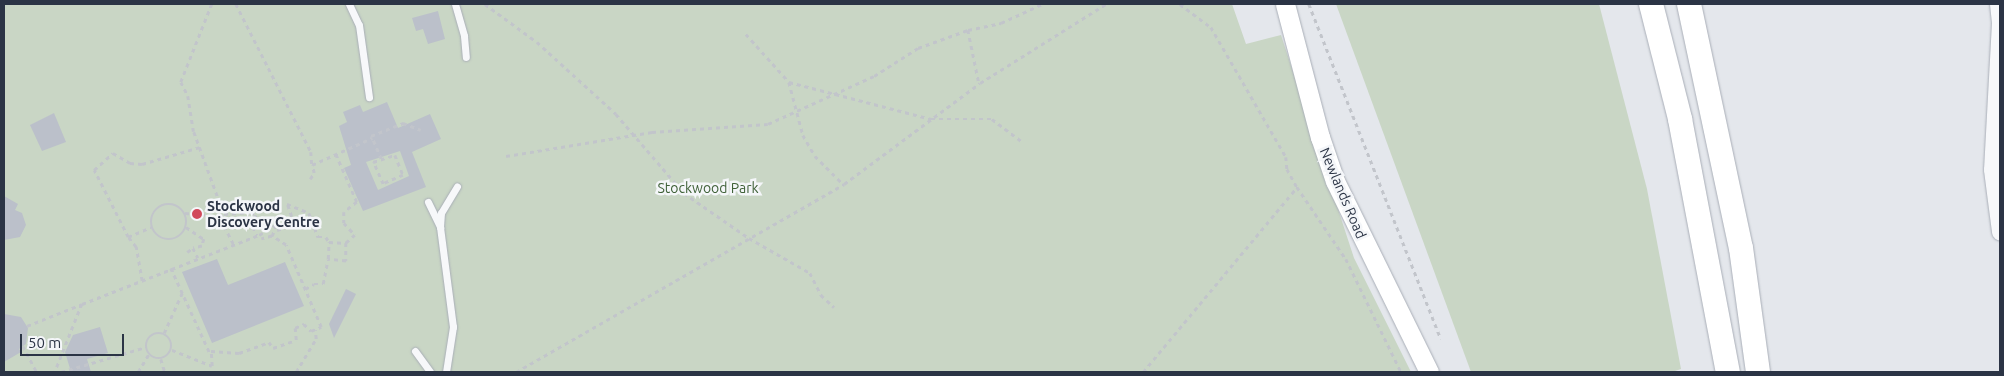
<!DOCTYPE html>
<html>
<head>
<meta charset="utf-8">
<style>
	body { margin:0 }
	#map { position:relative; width:2004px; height:376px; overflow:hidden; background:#e4e7ec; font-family:Ubuntu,sans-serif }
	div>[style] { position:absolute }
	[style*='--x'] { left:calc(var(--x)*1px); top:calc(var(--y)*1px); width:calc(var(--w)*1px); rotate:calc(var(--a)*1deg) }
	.green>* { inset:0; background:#c9d6c5 }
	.building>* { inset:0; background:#bbc0ca }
	.path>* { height:2.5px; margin-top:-1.25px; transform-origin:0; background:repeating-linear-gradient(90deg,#c2c5cb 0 4px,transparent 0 8px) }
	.path>.ring { margin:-1.25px; padding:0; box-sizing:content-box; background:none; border:2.5px solid #c2c5cb; border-radius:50% }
	.roads { filter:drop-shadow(0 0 1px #a9aeb7) drop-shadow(0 0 1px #a9aeb7) }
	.service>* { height:7px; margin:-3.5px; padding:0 3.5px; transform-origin:3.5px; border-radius:3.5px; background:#f7f8fa }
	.tertiary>* { height:16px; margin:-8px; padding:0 8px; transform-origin:8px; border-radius:8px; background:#f7f8fa }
	.secondary>* { height:19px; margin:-9.5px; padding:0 9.5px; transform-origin:9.5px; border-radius:9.5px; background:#fff }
	.motorway>* { height:24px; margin:-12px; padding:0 12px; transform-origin:12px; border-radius:12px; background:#fff }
	.dots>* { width:14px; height:14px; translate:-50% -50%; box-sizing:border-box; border:2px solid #f4f6f9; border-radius:50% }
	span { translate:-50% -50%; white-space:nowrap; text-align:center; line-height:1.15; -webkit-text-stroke:5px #f4f6f9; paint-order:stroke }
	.park-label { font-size:14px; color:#3f6138 }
	.street-label { font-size:14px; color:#2b3445 }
	.poi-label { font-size:14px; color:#2b3445; font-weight:700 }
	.left { translate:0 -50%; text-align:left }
	.frame { position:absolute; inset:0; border:5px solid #2b3445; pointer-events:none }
	.scale { position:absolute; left:20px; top:334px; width:104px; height:22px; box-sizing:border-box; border:2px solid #2b3445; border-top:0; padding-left:6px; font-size:15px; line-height:18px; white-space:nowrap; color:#2b3445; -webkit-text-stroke:4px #f4f6f9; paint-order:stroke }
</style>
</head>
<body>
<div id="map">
	<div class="green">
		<i style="clip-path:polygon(4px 4px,1232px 4px,1246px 44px,1281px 35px,1354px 258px,1411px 372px,4px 372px)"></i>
		<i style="clip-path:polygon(1336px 4px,1599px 4px,1647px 189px,1681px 369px,1672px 372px,1471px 372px)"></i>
	</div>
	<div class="building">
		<i style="clip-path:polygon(438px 11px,445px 39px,428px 44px,423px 29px,416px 31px,412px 18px)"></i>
		<i style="clip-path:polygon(evenodd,387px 102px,398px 128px,430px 114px,441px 139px,412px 152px,426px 187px,363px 211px,344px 168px,351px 165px,339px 126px,347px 122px,343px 112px,360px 105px,363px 112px,387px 102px,400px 151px,409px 176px,378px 190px,366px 162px,400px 151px)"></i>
		<i style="clip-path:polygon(54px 113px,66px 142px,42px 151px,30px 125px)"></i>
		<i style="clip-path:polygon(4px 196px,18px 204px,15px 210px,22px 213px,26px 225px,20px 237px,4px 240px)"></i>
		<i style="clip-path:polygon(217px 259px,228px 285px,285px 262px,304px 306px,212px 343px,182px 272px)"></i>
		<i style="clip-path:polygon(346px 289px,356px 294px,334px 338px,329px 324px)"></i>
		<i style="clip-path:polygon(4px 314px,21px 317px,28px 328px,26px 344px,19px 349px,21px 352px,4px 362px)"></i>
		<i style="clip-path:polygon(100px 327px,108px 353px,87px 359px,91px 372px,71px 372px,65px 352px,73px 335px)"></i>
	</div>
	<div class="path">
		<i style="--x:212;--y:4;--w:84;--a:111.7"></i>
		<i style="--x:181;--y:82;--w:16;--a:63"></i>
		<i style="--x:188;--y:96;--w:36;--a:81"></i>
		<i style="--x:194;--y:132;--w:87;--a:69.9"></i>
		<i style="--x:236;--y:4;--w:166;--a:63.1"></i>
		<i style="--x:311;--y:152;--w:13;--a:86"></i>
		<i style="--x:485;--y:4;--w:64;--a:36.2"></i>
		<i style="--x:537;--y:42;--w:107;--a:42.3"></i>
		<i style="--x:616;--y:114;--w:104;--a:49.3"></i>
		<i style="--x:684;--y:193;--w:79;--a:34.7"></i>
		<i style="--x:749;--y:238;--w:70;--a:29.8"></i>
		<i style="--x:810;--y:273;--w:25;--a:63"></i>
		<i style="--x:821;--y:295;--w:18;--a:43"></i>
		<i style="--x:1180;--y:4;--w:39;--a:37"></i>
		<i style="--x:1211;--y:27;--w:150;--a:60"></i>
		<i style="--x:1286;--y:157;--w:12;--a:85"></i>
		<i style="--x:1287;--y:169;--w:21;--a:61"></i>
		<i style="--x:1297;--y:187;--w:87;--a:55.8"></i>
		<i style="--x:1346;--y:259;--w:126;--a:64"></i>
		<i style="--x:1309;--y:4;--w:360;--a:68.5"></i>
		<i style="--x:968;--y:30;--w:54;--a:78.3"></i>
		<i style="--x:746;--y:34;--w:64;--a:48.1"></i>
		<i style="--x:789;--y:82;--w:147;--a:14.6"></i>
		<i style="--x:931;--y:119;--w:61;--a:0"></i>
		<i style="--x:992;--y:119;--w:38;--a:37"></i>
		<i style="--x:789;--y:82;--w:55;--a:75.2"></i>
		<i style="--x:803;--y:135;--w:24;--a:60"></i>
		<i style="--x:815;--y:156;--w:40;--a:45"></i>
		<i style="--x:336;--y:154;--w:52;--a:66.4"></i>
		<i style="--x:357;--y:202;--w:16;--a:142"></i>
		<i style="--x:344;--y:212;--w:11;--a:90"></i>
		<i style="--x:344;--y:223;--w:16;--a:47"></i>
		<i style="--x:355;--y:235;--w:12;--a:138"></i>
		<i style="--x:395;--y:155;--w:22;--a:68"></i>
		<i style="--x:403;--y:175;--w:22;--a:156"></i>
		<i style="--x:383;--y:184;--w:24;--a:-114"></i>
		<i style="--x:373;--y:162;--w:23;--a:-18"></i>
		<i style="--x:506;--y:156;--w:148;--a:-9.3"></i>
		<i style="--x:652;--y:132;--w:116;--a:-3.9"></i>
		<i style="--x:768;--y:124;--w:116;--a:-24.4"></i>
		<i style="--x:874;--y:76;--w:52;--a:-32.5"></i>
		<i style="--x:918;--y:48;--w:53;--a:-19.8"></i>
		<i style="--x:968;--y:30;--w:34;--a:-12"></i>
		<i style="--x:1001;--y:23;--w:45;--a:-24.9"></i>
		<i style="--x:381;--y:159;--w:25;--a:-113"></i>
		<i style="--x:371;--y:136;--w:35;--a:-22"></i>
		<i style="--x:403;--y:123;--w:19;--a:21"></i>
		<i style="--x:310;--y:179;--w:7;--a:-56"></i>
		<i style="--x:314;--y:173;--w:8;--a:-104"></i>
		<i style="--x:312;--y:165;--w:66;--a:-24.2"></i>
		<i class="ring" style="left:151px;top:204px;width:33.5px;height:33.5px"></i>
		<i style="--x:185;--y:213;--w:24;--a:5"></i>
		<i style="--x:209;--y:215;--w:12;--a:31"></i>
		<i style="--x:186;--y:227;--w:22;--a:34"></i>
		<i style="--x:204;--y:239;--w:7;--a:106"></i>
		<i style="--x:202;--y:246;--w:9;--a:167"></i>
		<i style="--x:193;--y:248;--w:11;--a:63"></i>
		<i style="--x:277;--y:230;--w:18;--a:-19"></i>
		<i style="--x:294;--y:224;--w:21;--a:-109"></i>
		<i style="--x:287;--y:204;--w:24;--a:22"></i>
		<i style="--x:309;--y:213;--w:26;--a:69"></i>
		<i style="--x:318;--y:237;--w:8;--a:0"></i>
		<i style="--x:326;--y:237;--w:6;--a:59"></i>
		<i style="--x:272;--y:236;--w:12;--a:-70"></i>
		<i style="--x:128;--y:237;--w:75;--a:-116.9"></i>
		<i style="--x:94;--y:170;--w:25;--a:-42"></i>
		<i style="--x:113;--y:153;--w:20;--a:30"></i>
		<i style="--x:130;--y:163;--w:12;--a:5"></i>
		<i style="--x:142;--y:164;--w:60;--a:-16.3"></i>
		<i style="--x:329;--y:242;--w:17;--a:3"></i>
		<i style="--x:346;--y:243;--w:18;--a:90"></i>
		<i style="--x:346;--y:261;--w:18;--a:-174"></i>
		<i style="--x:328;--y:259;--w:17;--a:-87"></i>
		<i style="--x:233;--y:244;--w:30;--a:-117"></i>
		<i style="--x:219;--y:217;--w:6;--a:-31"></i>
		<i style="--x:224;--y:214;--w:27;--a:-4"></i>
		<i style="--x:251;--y:212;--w:6;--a:31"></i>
		<i style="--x:256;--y:215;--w:12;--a:104"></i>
		<i style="--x:253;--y:227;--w:9;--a:63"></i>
		<i style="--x:187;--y:252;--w:7;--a:-34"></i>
		<i style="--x:171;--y:268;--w:94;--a:65.4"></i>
		<i style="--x:142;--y:281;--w:35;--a:-100"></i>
		<i style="--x:136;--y:247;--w:13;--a:-129"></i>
		<i style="--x:128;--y:237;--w:25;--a:-23"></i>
		<i style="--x:305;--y:289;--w:10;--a:-29"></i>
		<i style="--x:314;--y:284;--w:9;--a:0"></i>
		<i style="--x:323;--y:284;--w:25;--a:-79"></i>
		<i style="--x:82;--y:304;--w:190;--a:-21.3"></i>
		<i style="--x:259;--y:235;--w:21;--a:-31"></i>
		<i style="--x:27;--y:326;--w:59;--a:-21.8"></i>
		<i style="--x:82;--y:304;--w:73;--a:111.7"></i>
		<i class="ring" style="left:146px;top:333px;width:23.5px;height:23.5px"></i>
		<i style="--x:164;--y:333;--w:46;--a:-65.7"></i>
		<i style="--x:23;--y:346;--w:30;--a:62"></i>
		<i style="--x:172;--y:350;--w:43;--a:21.8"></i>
		<i style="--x:212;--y:366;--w:15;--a:-94"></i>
		<i style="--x:211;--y:351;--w:28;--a:4"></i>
		<i style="--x:239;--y:353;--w:32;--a:-20"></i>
		<i style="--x:269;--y:342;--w:7;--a:56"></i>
		<i style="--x:273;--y:348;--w:24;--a:-19"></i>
		<i style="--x:296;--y:340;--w:12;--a:-95"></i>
		<i style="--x:295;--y:328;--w:10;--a:-24"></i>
		<i style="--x:304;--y:324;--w:10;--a:45"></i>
		<i style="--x:311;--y:331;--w:11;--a:-22"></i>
		<i style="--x:321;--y:327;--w:89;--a:-113.1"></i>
		<i style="--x:286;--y:245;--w:17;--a:-147"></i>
		<i style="--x:272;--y:236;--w:11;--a:165"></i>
		<i style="--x:161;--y:359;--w:14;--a:73"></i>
		<i style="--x:61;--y:372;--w:89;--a:-16.4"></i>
		<i style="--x:138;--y:372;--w:21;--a:-59"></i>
		<i style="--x:296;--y:372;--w:39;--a:-59"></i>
		<i style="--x:316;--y:339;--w:9;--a:-96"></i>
		<i style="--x:516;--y:372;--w:378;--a:-29.8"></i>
		<i style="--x:844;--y:184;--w:169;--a:-36.6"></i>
		<i style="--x:980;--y:83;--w:149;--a:-32.1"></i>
		<i style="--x:1143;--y:372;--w:241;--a:-50.2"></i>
	</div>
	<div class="roads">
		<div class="service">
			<i style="--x:349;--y:4;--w:23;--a:65"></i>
			<i style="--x:359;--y:25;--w:73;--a:82.1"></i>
			<i style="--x:455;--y:4;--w:33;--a:74"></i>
			<i style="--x:464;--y:36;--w:21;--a:85"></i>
			<i style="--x:428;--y:202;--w:28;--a:64"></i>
			<i style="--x:415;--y:351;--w:26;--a:54"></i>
			<i style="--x:446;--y:372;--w:46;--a:-81.2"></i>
			<i style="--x:453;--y:327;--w:101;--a:-97.4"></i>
			<i style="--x:440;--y:227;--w:14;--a:-86"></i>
			<i style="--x:441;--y:213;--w:31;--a:-59"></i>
		</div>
		<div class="tertiary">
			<i style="--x:1998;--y:4;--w:19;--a:84"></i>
			<i style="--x:2000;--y:23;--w:147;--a:93.1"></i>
			<i style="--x:1992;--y:170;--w:63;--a:82.6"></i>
		</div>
		<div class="secondary">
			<i style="--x:1285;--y:4;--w:138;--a:75.3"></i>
			<i style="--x:1320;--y:137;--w:46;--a:71.2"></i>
			<i style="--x:1335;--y:181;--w:213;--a:63.8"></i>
		</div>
		<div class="motorway">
			<i style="--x:1651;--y:4;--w:119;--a:75.8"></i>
			<i style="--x:1680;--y:119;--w:258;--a:79.3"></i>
			<i style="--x:1689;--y:4;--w:249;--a:78"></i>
			<i style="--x:1741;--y:248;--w:125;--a:82.2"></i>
		</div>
	</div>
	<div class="dots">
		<i style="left:197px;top:214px;background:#d1495b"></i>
	</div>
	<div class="park-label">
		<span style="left:708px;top:188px">Stockwood Park</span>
	</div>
	<div class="street-label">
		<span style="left:1343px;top:193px;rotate:67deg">Newlands Road</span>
	</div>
	<div class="poi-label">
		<span class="left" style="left:207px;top:214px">Stockwood<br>Discovery Centre</span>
	</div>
	<div class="frame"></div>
	<div class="scale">50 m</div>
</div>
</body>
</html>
